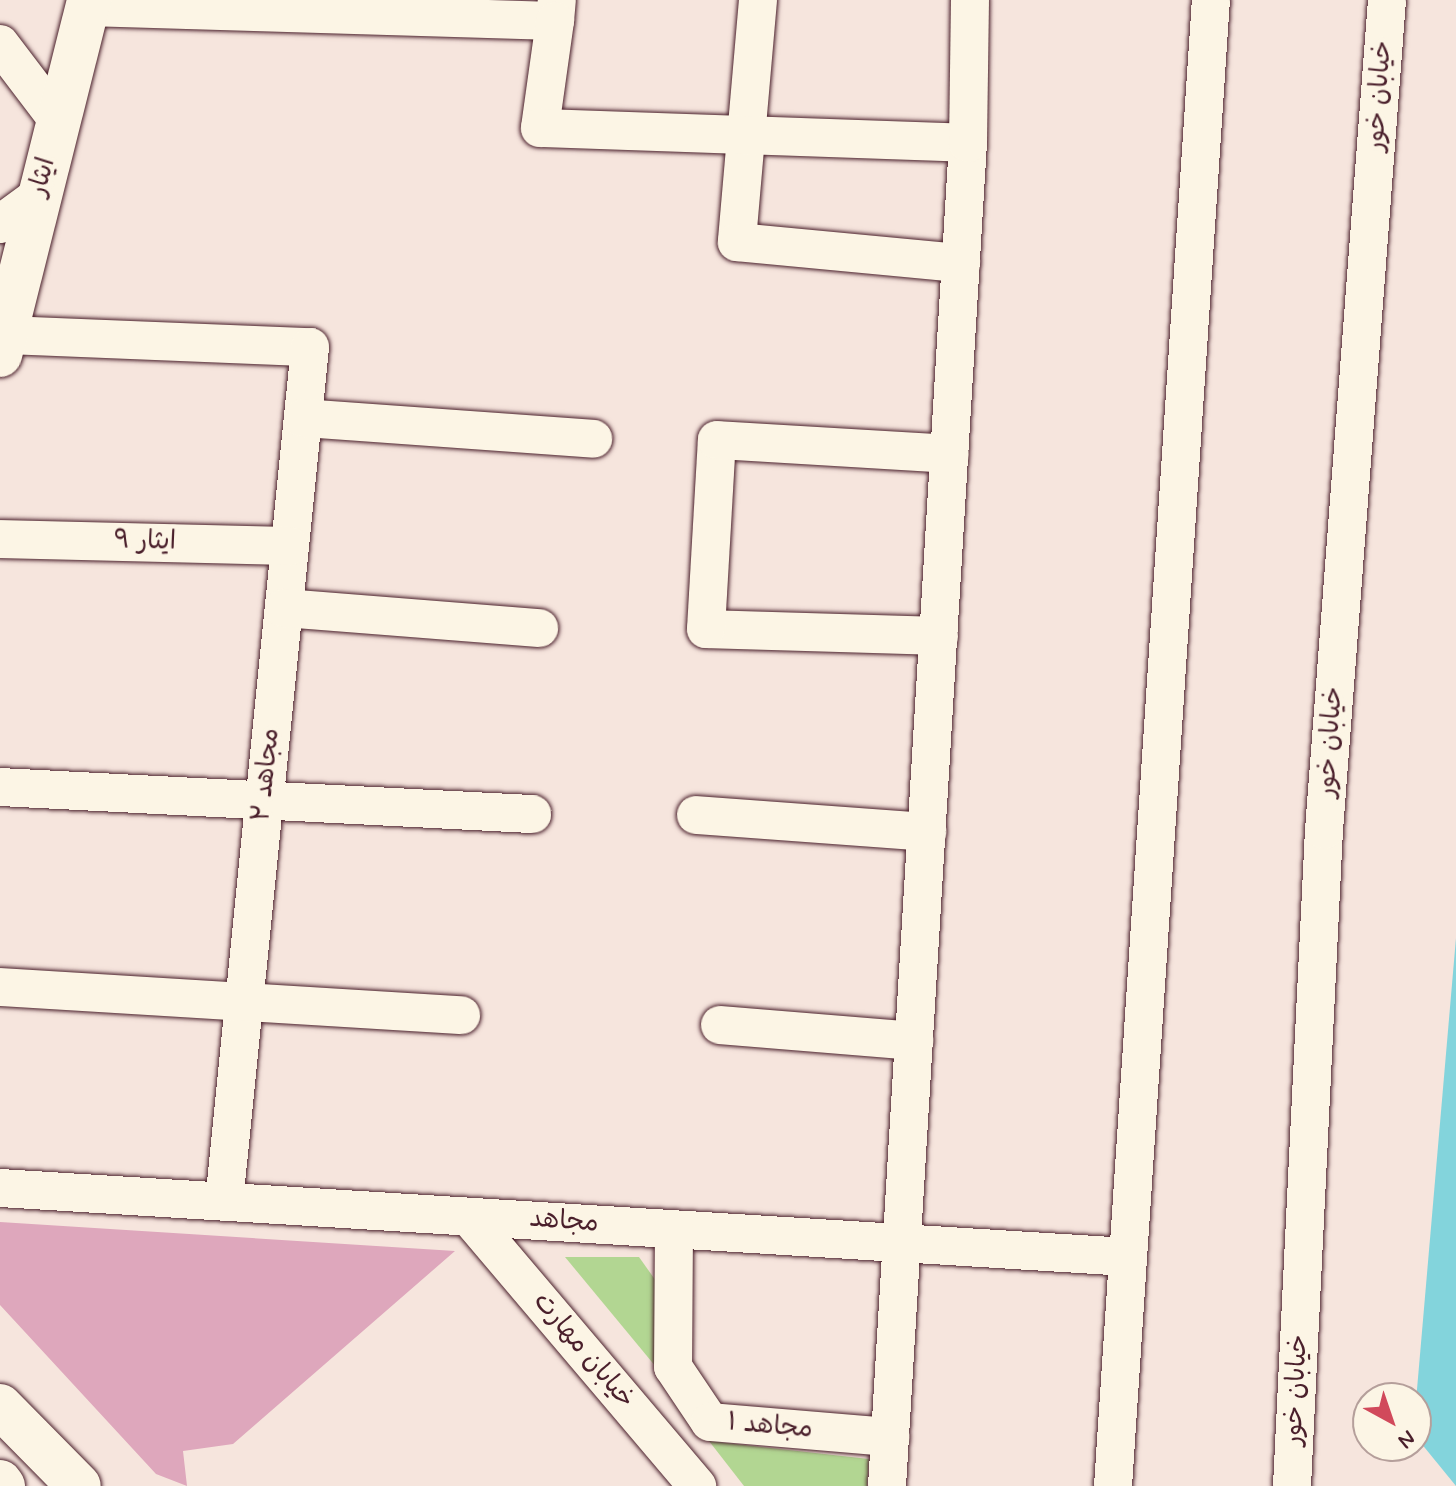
<!DOCTYPE html>
<html>
<head>
<meta charset="utf-8">
<style>
	body { margin:0 }
	#map { position:relative; width:1456px; height:1486px; overflow:hidden; background:#f6e5dd; font-family:Mynerve,"Playpen Sans Arabic",sans-serif }
	div>[style] { position:absolute }
	[style*='--x'] { left:calc(var(--x)*1px); top:calc(var(--y)*1px); width:calc(var(--w)*1px); rotate:calc(var(--a)*1deg) }
	.green>* { inset:0; background:#b2d692 }
	.water>* { inset:0; background:#83d4dc }
	.building>* { inset:0; background:#dea7bc }
	.roads { filter:drop-shadow(0 0 2px #4a1f2b) drop-shadow(0 0 2px #4a1f2b) }
	.minor>* { height:38px; margin:-19px; padding:0 19px; transform-origin:19px; border-radius:19px; background:#fcf5e5 }
	.major>* { height:44px; margin:-22px; padding:0 22px; transform-origin:22px; border-radius:22px; background:#fcf5e5 }
	span { translate:-50% -50%; white-space:nowrap; text-align:center; line-height:1.15; -webkit-text-stroke:8px #fcf5e5; paint-order:stroke }
	.street-label { font-size:26px; color:#4a1f2b }
	.north { position:absolute; left:1352px; top:1382px; width:80px; height:80px; box-sizing:border-box; background:#fcf5e5; border:2px solid #b59f9b; border-radius:50%; rotate:140deg; font-size:22px; font-weight:700; line-height:32px; text-align:center; color:#4a1f2b }
	.north::after { content:''; display:block; margin:auto; width:28px; height:36px; background:#d1495b; clip-path:polygon(50% 0,100% 100%,50% 72%,0 100%) }
</style>
</head>
<body>
<div id="map">
	<div class="green">
		<i style="clip-path:polygon(565px 1257px,639px 1257px,661px 1288px,661px 1373px)"></i>
		<i style="clip-path:polygon(709px 1441px,869px 1459px,867px 1486px,744px 1486px)"></i>
	</div>
	<div class="water">
		<i style="clip-path:polygon(1456px 938px,1456px 1486px,1416px 1437px,1416px 1401px)"></i>
	</div>
	<div class="building">
		<i style="clip-path:polygon(0 1222px,455px 1251px,233px 1444px,183px 1451px,187px 1486px,156px 1474px,0 1305px)"></i>
	</div>
	<div class="roads">
		<div class="minor">
			<i style="--x:758;--y:0;--w:243;--a:95"></i>
			<i style="--x:737;--y:242;--w:225;--a:5.4"></i>
			<i style="--x:87;--y:7;--w:468;--a:1.7"></i>
			<i style="--x:555;--y:21;--w:21;--a:-85"></i>
			<i style="--x:555;--y:21;--w:108;--a:98"></i>
			<i style="--x:540;--y:128;--w:428;--a:2"></i>
			<i style="--x:0;--y:44;--w:99;--a:52.8"></i>
			<i style="--x:0;--y:224;--w:46;--a:-36.1"></i>
			<i style="--x:5;--y:335;--w:305;--a:2.3"></i>
			<i style="--x:310;--y:347;--w:859;--a:95.74"></i>
			<i style="--x:303;--y:418;--w:291;--a:4.1"></i>
			<i style="--x:0;--y:539;--w:290;--a:1.4"></i>
			<i style="--x:284;--y:608;--w:256;--a:4.5"></i>
			<i style="--x:939;--y:636;--w:233;--a:-178.3"></i>
			<i style="--x:706;--y:629;--w:189;--a:-86.7"></i>
			<i style="--x:717;--y:440;--w:233;--a:3.4"></i>
			<i style="--x:0;--y:787;--w:533;--a:2.91"></i>
			<i style="--x:696;--y:815;--w:232;--a:4.2"></i>
			<i style="--x:0;--y:987;--w:462;--a:3.5"></i>
			<i style="--x:720;--y:1025;--w:195;--a:4.7"></i>
			<i style="--x:0;--y:1188;--w:1130;--a:3.5"></i>
			<i style="--x:469;--y:1217;--w:353;--a:49.7"></i>
			<i style="--x:674;--y:1229;--w:138;--a:90.4"></i>
			<i style="--x:673;--y:1367;--w:66;--a:56.1"></i>
			<i style="--x:710;--y:1422;--w:181;--a:4.8"></i>
			<i style="--x:887;--y:1486;--w:1345;--a:-86.55"></i>
			<i style="--x:968;--y:143;--w:143;--a:-89.2"></i>
			<i style="--x:1113;--y:1486;--w:1489;--a:-86.23"></i>
			<i style="--x:1292;--y:1486;--w:657;--a:-87.21"></i>
			<i style="--x:1324;--y:830;--w:832;--a:-85.66"></i>
		</div>
		<div class="major">
			<i style="--x:0;--y:355;--w:366;--a:-75.9"></i>
			<i style="--x:0;--y:1406;--w:112;--a:45.4"></i>
			<i style="--x:0;--y:1482;--w:5;--a:53"></i>
		</div>
	</div>
	<div class="street-label">
		<span style="left:1380px;top:96px;rotate:-86deg">خیابان خور</span>
		<span style="left:43px;top:177px;rotate:-74deg">ایثار</span>
		<span style="left:145px;top:542px;rotate:1deg">ایثار ۹</span>
		<span style="left:1331px;top:742px;rotate:-86deg">خیابان خور</span>
		<span style="left:267px;top:775px;rotate:-84deg">مجاهد ۲</span>
		<span style="left:564px;top:1222px;rotate:4deg">مجاهد</span>
		<span style="left:583px;top:1351px;rotate:50deg">خیابان مهارت</span>
		<span style="left:1297px;top:1390px;rotate:-87deg">خیابان خور</span>
		<span style="left:770px;top:1427px;rotate:5deg">مجاهد ۱</span>
	</div>
	<div class="north">N</div>
</div>
</body>
</html>
